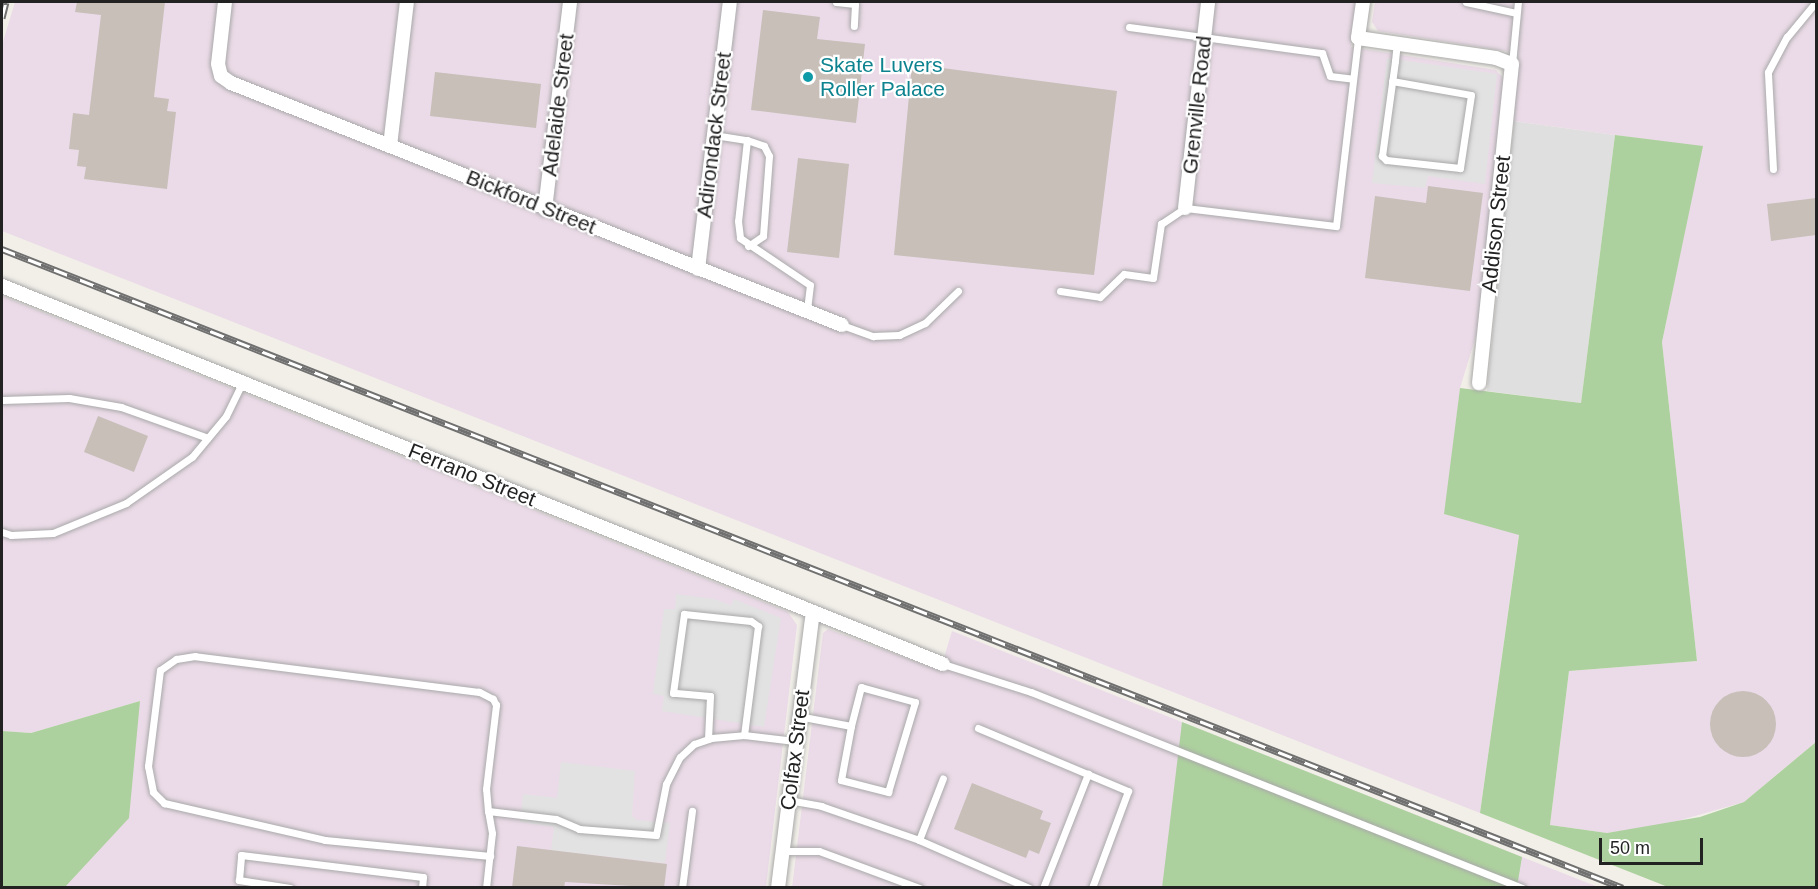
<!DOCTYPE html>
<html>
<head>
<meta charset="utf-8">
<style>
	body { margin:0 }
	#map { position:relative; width:1818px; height:889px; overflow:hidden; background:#f2efe9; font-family:Helvetica,sans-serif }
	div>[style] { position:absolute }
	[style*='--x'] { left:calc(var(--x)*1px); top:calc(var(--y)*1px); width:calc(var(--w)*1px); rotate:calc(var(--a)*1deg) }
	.residential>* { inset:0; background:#e0dfdf }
	.industrial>* { inset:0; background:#ebdbe8 }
	.forest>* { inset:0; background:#add19e }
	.parking>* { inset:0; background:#e2e2e2 }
	.building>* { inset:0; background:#c7bfb8 }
	.round { border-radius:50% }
	.roads { filter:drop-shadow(0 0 2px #a9a9a9) drop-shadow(0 0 2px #a9a9a9) }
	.service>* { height:7px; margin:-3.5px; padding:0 3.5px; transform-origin:3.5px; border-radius:3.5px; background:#fff }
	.minor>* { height:14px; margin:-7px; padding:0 7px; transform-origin:7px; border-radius:7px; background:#fff }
	.rail>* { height:7px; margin-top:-3.5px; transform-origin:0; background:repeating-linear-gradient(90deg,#fff 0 14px,#707070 0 28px); box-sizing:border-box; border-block:2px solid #707070 }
	.dots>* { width:16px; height:16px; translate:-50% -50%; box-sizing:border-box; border:3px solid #fff; border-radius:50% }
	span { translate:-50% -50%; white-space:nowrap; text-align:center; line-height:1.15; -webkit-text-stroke:4.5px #fff; paint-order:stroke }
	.culture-label { font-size:21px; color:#0d838f }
	.left { translate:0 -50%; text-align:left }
	.street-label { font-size:21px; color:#222 }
	.frame { position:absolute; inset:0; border:3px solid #222; pointer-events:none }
	.scale { position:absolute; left:1599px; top:838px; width:104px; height:27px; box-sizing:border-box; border:3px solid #222; border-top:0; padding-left:8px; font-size:18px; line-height:21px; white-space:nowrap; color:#222; -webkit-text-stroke:4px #fff; paint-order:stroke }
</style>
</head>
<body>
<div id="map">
	<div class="residential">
		<i style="clip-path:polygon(1514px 121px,1615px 135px,1581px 403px,1487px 391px)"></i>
	</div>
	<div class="industrial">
		<i style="clip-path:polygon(15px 2px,1356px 2px,1351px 47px,1496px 70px,1503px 78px,1505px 91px,1480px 323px,1460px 388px,1445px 514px,1519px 534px,1480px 813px,2px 231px,2px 45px)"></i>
		<i style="clip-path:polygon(1375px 2px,1816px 2px,1816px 742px,1744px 802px,1660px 826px,1607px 833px,1550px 825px,1569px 671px,1697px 661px,1662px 342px,1702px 147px,1514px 121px,1518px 53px,1378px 31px,1372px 22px)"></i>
		<i style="clip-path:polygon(2px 296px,788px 612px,797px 625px,766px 887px,65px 887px,140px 701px,31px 733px,2px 731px)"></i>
		<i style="clip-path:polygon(828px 629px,940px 671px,952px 631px,1598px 887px,792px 888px,823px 633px)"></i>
	</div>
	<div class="forest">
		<i style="clip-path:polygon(1615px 135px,1703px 146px,1662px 342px,1697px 661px,1569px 671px,1550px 825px,1607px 833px,1700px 817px,1744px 802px,1816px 742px,1816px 887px,1668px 887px,1480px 813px,1519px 535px,1444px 514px,1460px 388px,1581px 403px)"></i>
		<i style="clip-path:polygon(140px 701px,129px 818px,65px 887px,2px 887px,2px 731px,31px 733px)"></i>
		<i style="clip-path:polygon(1182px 722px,1522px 857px,1517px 887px,1162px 888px)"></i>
	</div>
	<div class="parking">
		<i style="clip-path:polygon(1387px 58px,1497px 74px,1485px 184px,1428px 176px,1425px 188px,1372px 183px)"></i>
		<i style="clip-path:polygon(676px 594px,714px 599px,731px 605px,734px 599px,781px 618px,764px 727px,662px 711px,664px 696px,653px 694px,664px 609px,675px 609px)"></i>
		<i style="clip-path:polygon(561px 762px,635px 771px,632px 816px,637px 820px,670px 823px,665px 863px,551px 850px,554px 827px,520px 822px,523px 794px,557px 798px)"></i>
	</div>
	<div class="building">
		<i style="clip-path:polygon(77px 2px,165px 2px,154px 97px,169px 99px,167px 111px,176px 112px,167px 189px,84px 179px,86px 167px,77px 166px,79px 150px,69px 149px,73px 113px,89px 115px,101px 15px,75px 12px)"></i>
		<i style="clip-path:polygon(763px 10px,820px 17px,817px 39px,865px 44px,856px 123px,751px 110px)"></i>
		<i style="clip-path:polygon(912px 64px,1117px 91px,1094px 275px,894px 255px)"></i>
		<i style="clip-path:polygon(435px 72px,541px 84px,536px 128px,430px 116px)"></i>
		<i style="clip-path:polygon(798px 158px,849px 164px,839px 258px,787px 252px)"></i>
		<i style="clip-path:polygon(1428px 186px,1483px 193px,1470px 291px,1365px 278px,1375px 196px,1426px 203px)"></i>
		<i style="clip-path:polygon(1816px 198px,1816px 235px,1771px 241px,1767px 204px)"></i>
		<i style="clip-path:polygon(98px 416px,148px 436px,134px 472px,84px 452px)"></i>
		<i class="round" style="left:1710px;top:691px;width:66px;height:66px"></i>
		<i style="clip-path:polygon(972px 783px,1043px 811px,1040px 819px,1051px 823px,1039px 854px,1029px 850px,1026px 858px,954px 829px)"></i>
		<i style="clip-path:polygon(517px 846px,667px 864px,664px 888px,565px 882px,564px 888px,512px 888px)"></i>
	</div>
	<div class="roads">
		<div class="service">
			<i style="--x:836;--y:2;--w:19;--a:6"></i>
			<i style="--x:855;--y:4;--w:22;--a:93"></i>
			<i style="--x:1466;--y:2;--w:51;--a:12.4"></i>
			<i style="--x:1129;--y:27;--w:195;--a:7.7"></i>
			<i style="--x:1322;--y:53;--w:24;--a:71"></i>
			<i style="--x:1330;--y:76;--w:23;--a:7"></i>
			<i style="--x:1512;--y:64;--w:62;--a:-84.5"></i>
			<i style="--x:1392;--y:81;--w:80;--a:10"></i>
			<i style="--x:1471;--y:95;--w:74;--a:98.6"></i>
			<i style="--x:1460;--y:168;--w:74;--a:-173.8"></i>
			<i style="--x:1386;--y:160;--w:6;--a:-135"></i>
			<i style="--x:1382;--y:156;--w:96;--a:-82.2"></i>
			<i style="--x:1395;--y:61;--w:18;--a:-84"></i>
			<i style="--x:714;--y:135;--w:33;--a:9"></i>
			<i style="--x:747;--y:140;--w:18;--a:19"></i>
			<i style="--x:764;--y:146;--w:11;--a:63"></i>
			<i style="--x:769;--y:156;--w:80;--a:94.3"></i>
			<i style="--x:763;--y:236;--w:18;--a:146"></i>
			<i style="--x:747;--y:140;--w:81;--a:96.3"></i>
			<i style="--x:738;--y:221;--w:17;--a:83"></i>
			<i style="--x:740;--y:238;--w:84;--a:33.9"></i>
			<i style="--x:810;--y:285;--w:26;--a:97"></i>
			<i style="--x:1773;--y:169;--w:97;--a:-93"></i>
			<i style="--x:1768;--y:72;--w:40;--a:-62"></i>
			<i style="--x:1787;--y:37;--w:45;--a:-50.4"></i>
			<i style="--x:1060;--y:291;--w:40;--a:8.5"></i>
			<i style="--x:1100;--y:297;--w:33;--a:-44"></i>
			<i style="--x:1124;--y:274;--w:29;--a:8"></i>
			<i style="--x:1153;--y:278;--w:55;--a:-81.6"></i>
			<i style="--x:1161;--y:224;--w:29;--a:-34"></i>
			<i style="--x:1185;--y:208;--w:152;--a:6.8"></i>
			<i style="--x:1336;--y:226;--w:189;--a:-83.3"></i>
			<i style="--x:842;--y:325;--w:33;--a:20"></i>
			<i style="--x:873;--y:336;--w:26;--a:-2"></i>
			<i style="--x:899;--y:335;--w:29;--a:-25"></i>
			<i style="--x:925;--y:323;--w:46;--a:-44.1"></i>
			<i style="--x:2;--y:400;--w:67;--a:-1.7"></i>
			<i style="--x:69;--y:398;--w:53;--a:9.8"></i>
			<i style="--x:121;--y:407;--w:92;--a:19.6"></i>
			<i style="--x:2;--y:532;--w:9;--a:18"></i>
			<i style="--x:11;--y:535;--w:42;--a:-2.7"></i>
			<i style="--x:53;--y:533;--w:79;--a:-22.3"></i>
			<i style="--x:126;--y:503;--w:80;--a:-34.9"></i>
			<i style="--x:192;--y:457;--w:53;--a:-50.3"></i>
			<i style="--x:226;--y:416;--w:37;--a:-64"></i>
			<i style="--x:943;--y:664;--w:92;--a:17.7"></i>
			<i style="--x:1031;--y:692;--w:529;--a:21.76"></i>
			<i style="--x:798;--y:716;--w:54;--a:10.7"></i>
			<i style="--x:851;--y:726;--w:55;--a:100.5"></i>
			<i style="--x:841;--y:780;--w:49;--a:14.3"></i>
			<i style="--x:888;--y:792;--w:94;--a:-73.3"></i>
			<i style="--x:915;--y:702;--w:56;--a:-164.5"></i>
			<i style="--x:861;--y:687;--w:40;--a:104.4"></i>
			<i style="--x:978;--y:728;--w:163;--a:22.8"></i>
			<i style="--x:1128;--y:791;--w:103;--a:110.4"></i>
			<i style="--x:708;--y:739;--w:43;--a:-87.3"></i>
			<i style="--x:710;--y:696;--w:37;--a:-175"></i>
			<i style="--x:673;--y:693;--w:80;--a:-82.1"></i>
			<i style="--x:684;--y:614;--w:67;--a:6"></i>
			<i style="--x:751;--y:621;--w:9;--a:36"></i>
			<i style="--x:758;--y:626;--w:110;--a:97.3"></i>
			<i style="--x:788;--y:800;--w:34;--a:10"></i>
			<i style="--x:821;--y:806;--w:104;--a:19.1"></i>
			<i style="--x:919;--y:840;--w:120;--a:23.6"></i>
			<i style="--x:488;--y:811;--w:22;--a:-95"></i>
			<i style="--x:486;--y:789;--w:85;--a:-83.2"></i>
			<i style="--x:496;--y:705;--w:7;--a:-117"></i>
			<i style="--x:493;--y:699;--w:16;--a:-153"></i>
			<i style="--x:479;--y:692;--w:286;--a:-172.8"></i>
			<i style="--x:195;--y:656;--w:19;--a:171"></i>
			<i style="--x:176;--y:659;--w:19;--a:145"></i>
			<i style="--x:160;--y:670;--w:97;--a:97.1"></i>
			<i style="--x:148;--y:766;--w:26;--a:79"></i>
			<i style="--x:153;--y:792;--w:16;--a:45"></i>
			<i style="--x:164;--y:803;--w:165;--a:12.9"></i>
			<i style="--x:325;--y:840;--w:166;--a:5.5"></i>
			<i style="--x:919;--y:840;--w:66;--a:-68.8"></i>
			<i style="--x:782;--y:851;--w:37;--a:0"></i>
			<i style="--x:819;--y:851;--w:107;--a:20.3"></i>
			<i style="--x:290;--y:888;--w:52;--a:-171.1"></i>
			<i style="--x:239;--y:880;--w:25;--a:-85"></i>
			<i style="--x:241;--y:855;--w:183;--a:6.9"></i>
			<i style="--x:423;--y:877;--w:11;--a:95"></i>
			<i style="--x:486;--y:888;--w:55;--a:-83.8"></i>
			<i style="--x:492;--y:833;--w:22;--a:-100"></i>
			<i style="--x:488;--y:811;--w:68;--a:6.7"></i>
			<i style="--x:556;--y:819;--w:25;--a:23"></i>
			<i style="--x:579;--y:829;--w:77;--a:4.5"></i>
			<i style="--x:656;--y:835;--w:52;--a:-78.9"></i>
			<i style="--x:666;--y:784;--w:30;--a:-63"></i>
			<i style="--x:680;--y:757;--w:19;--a:-43"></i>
			<i style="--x:694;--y:744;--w:18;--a:-19"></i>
			<i style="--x:711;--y:738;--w:33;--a:-5"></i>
			<i style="--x:744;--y:735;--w:51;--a:6.7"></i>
			<i style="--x:682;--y:888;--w:78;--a:-82.6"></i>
			<i style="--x:1043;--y:888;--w:123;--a:-68.5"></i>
		</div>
		<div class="minor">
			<i style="--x:225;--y:2;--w:62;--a:96.4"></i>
			<i style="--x:218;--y:64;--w:12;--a:76"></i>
			<i style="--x:221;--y:76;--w:12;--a:35"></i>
			<i style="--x:231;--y:83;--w:657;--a:21.61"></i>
			<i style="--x:1363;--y:2;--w:36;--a:98"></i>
			<i style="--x:1358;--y:38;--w:139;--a:8.2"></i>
			<i style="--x:1496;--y:58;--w:17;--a:21"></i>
			<i style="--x:1512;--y:64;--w:321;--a:95.9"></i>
			<i style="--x:390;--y:146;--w:145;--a:-83.3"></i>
			<i style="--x:1185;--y:208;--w:207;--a:-83.6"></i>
			<i style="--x:545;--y:209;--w:209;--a:-83.1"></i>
			<i style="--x:698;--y:269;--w:269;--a:-83.2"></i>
			<i style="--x:2;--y:286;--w:1014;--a:21.89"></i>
			<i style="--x:778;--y:888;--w:278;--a:-82.8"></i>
		</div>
	</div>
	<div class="rail">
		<i style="--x:2;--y:18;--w:16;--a:-76"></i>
		<i style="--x:2;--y:249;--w:1742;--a:21.51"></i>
	</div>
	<div class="dots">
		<i style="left:808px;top:77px;background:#0f9aa8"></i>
	</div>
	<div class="culture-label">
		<span class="left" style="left:820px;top:77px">Skate Luvers<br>Roller Palace</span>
	</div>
	<div class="street-label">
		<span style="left:558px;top:105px;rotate:-83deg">Adelaide Street</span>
		<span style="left:1197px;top:105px;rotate:-84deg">Grenville Road</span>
		<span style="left:714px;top:135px;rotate:-83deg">Adirondack Street</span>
		<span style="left:531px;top:202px;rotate:22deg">Bickford Street</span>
		<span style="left:1496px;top:224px;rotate:-84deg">Addison Street</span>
		<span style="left:472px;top:475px;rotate:22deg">Ferrano Street</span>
		<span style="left:795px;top:750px;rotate:-83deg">Colfax Street</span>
	</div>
	<div class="frame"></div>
	<div class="scale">50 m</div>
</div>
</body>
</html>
